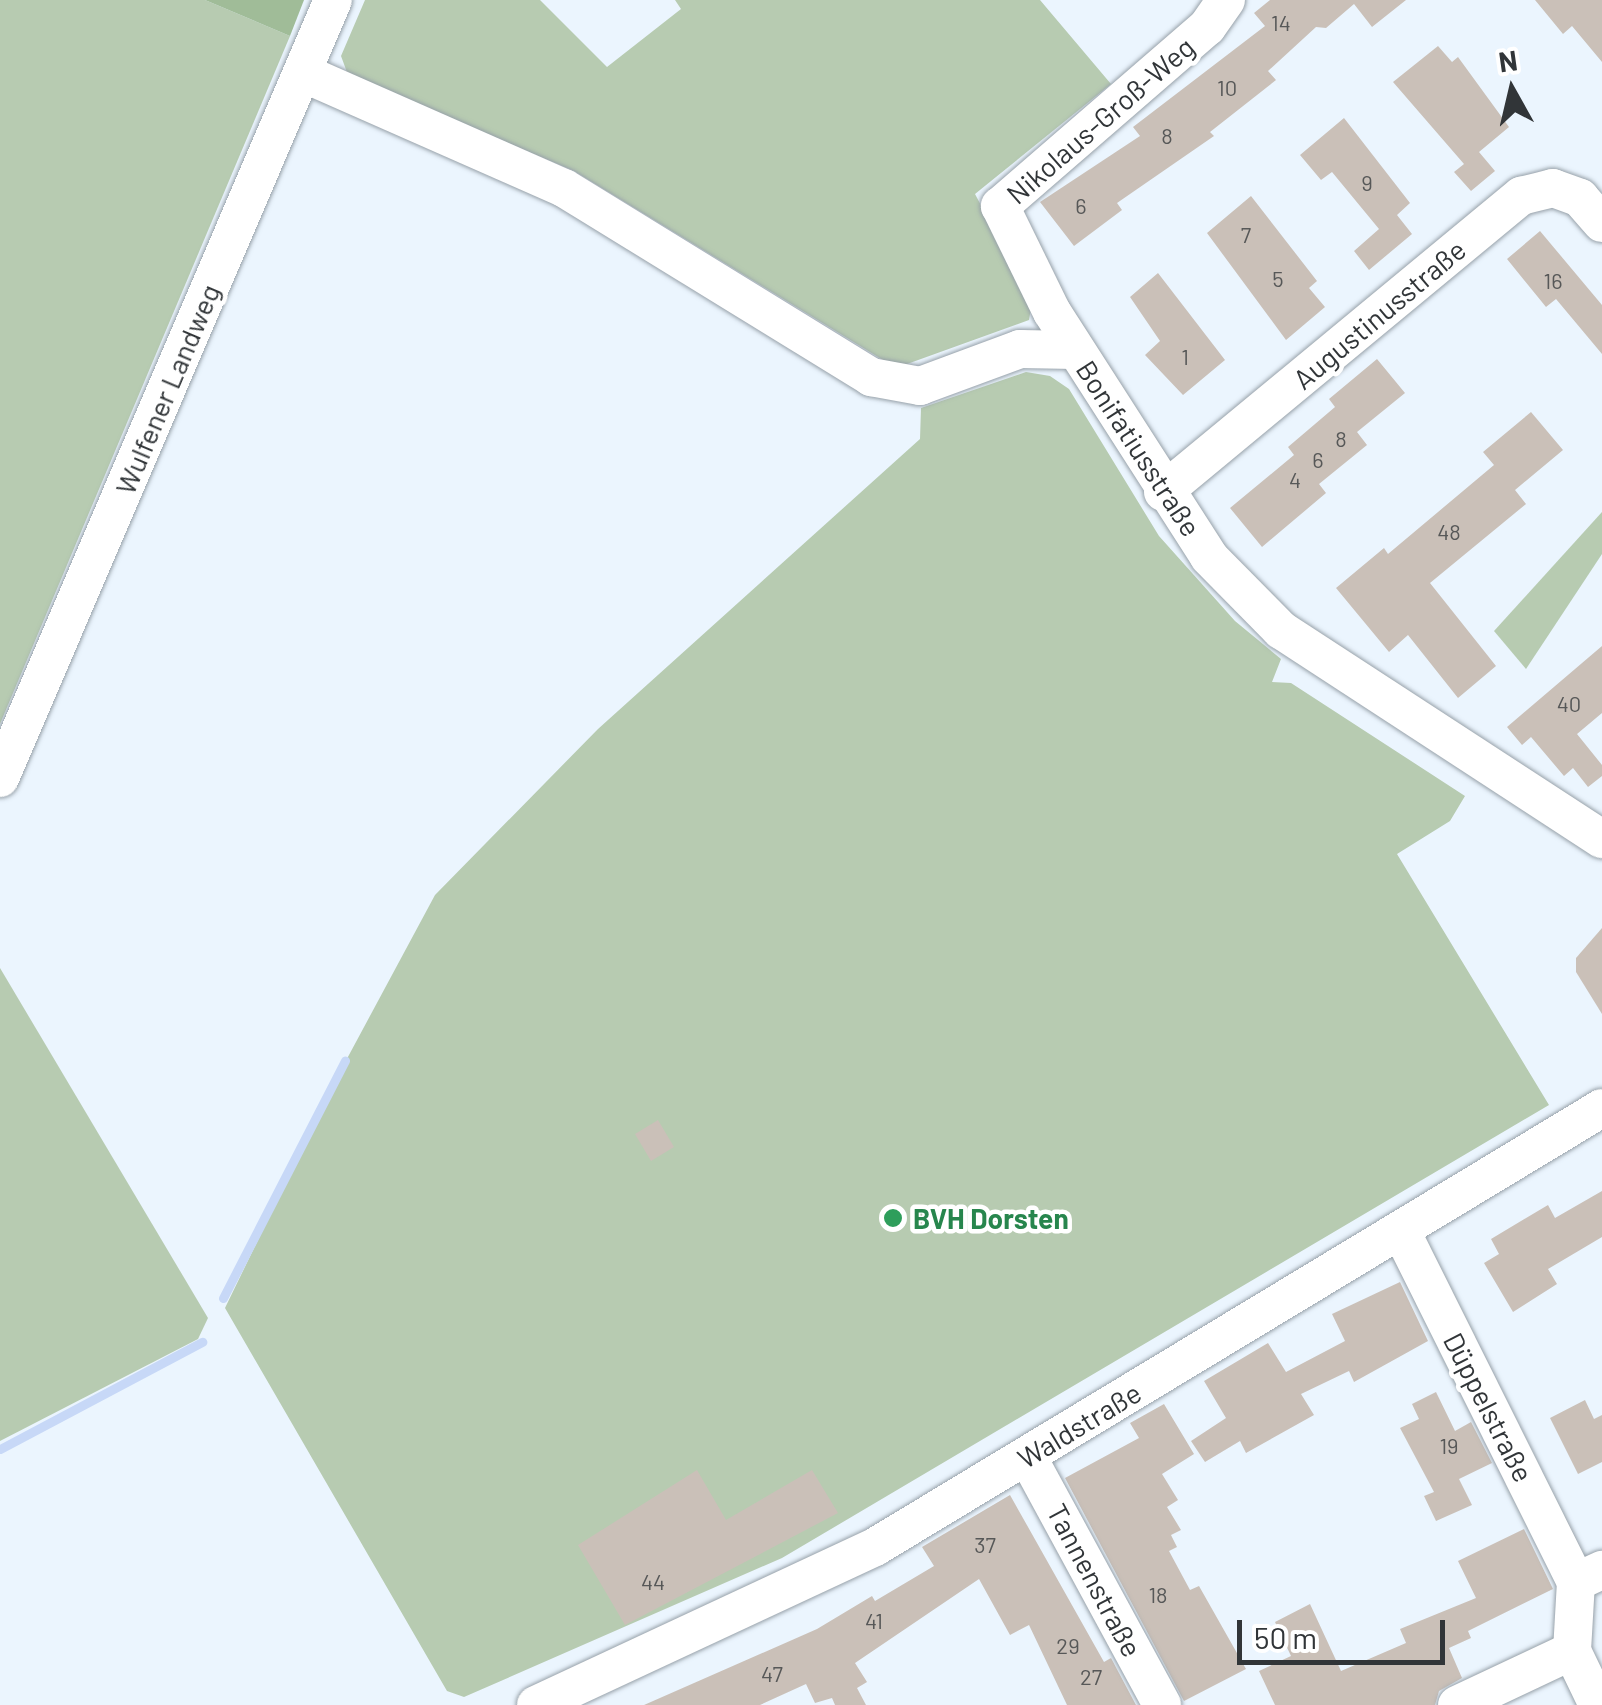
<!DOCTYPE html>
<html>
<head>
<meta charset="utf-8">
<style>
	body { margin:0 }
	#map { position:relative; width:1602px; height:1705px; overflow:hidden; background:#ebf5fe; font-family:Barlow,sans-serif }
	div>[style] { position:absolute }
	[style*='--x'] { left:calc(var(--x)*1px); top:calc(var(--y)*1px); width:calc(var(--w)*1px); rotate:calc(var(--a)*1deg) }
	.green>* { inset:0; background:#b7cbb1 }
	.forest>* { inset:0; background:#a0bc98 }
	.stream>* { height:9px; margin:-4.5px; padding:0 4.5px; transform-origin:4.5px; border-radius:4.5px; background:#c7d8f7 }
	.building>* { inset:0; background:#cac0b8 }
	.roads { filter:drop-shadow(0 0 2px #97a1a9) drop-shadow(0 0 2px #97a1a9) }
	.minor>* { height:38px; margin:-19px; padding:0 19px; transform-origin:19px; border-radius:19px; background:#fff }
	.dots>* { width:28px; height:28px; translate:-50% -50%; box-sizing:border-box; border:5px solid #fff; border-radius:50% }
	span { translate:-50% -50%; white-space:nowrap; text-align:center; line-height:1.15; -webkit-text-stroke:9px #fff; paint-order:stroke }
	.number-label { font-size:22px; color:#575858 }
	.number-label span { -webkit-text-stroke-width:0 }
	.street-label { font-size:28px; color:#313538 }
	.leisure-label { font-size:28px; color:#27864d; font-weight:700 }
	.left { translate:0 -50%; text-align:left }
	.north { position:absolute; left:1462px; top:40px; width:100px; height:100px; -webkit-text-stroke:8px #fff; paint-order:stroke; rotate:352deg; font-size:28px; font-weight:700; line-height:40px; text-align:center; color:#313538 }
	.north::after { content:''; display:block; margin:auto; width:35px; height:45px; background:#313538; clip-path:polygon(50% 0,100% 100%,50% 72%,0 100%) }
	.scale { position:absolute; left:1237px; top:1620px; width:208px; height:45px; box-sizing:border-box; border:5px solid #313538; border-top:0; padding-left:12px; font-size:30px; line-height:35px; white-space:nowrap; color:#313538; -webkit-text-stroke:8px #fff; paint-order:stroke }
</style>
</head>
<body>
<div id="map">
	<div class="green">
		<i style="clip-path:polygon(0 0,205px 0,290px 36px,0 724px)"></i>
		<i style="clip-path:polygon(365px 0,540px 0,607px 67px,681px 9px,675px 0,1040px 0,1111px 84px,975px 194px,1032px 302px,1029px 320px,896px 368px,574px 171px,348px 75px,341px 56px)"></i>
		<i style="clip-path:polygon(1026px 372px,1050px 376px,1069px 389px,1159px 536px,1235px 621px,1281px 659px,1272px 682px,1291px 683px,1465px 796px,1450px 821px,1397px 854px,1549px 1105px,782px 1558px,464px 1697px,447px 1691px,225px 1308px,335px 1081px,435px 895px,598px 729px,920px 439px,921px 408px)"></i>
		<i style="clip-path:polygon(1602px 512px,1602px 554px,1526px 669px,1494px 631px)"></i>
		<i style="clip-path:polygon(0 968px,208px 1318px,198px 1339px,0 1441px)"></i>
	</div>
	<div class="forest">
		<i style="clip-path:polygon(205px 0,304px 0,290px 36px)"></i>
	</div>
	<div class="stream">
		<i style="--x:223;--y:1298;--w:267;--a:-62.8"></i>
		<i style="--x:0;--y:1449;--w:229;--a:-27.9"></i>
	</div>
	<div class="building">
		<i style="clip-path:polygon(1270px 0,1406px 0,1372px 27px,1354px 4px,1326px 28px,1316px 27px,1268px 71px,1276px 80px,1210px 132px,1214px 136px,1117px 203px,1122px 210px,1074px 246px,1040px 202px,1140px 136px,1133px 127px,1265px 26px,1254px 13px)"></i>
		<i style="clip-path:polygon(1535px 0,1602px 0,1602px 62px,1572px 26px,1563px 34px)"></i>
		<i style="clip-path:polygon(1438px 46px,1452px 62px,1458px 57px,1509px 127px,1479px 152px,1495px 171px,1471px 191px,1454px 172px,1464px 164px,1393px 82px)"></i>
		<i style="clip-path:polygon(1344px 118px,1410px 203px,1397px 215px,1412px 234px,1369px 270px,1354px 251px,1379px 229px,1332px 172px,1321px 180px,1300px 155px)"></i>
		<i style="clip-path:polygon(1251px 196px,1317px 281px,1309px 288px,1325px 307px,1286px 340px,1207px 233px)"></i>
		<i style="clip-path:polygon(1540px 231px,1602px 305px,1602px 354px,1556px 299px,1546px 307px,1507px 259px)"></i>
		<i style="clip-path:polygon(1158px 273px,1225px 360px,1183px 395px,1145px 355px,1160px 341px,1130px 297px)"></i>
		<i style="clip-path:polygon(1377px 359px,1405px 393px,1357px 432px,1367px 445px,1319px 484px,1326px 493px,1262px 547px,1230px 508px,1294px 455px,1288px 447px,1335px 407px,1329px 399px)"></i>
		<i style="clip-path:polygon(1531px 412px,1563px 450px,1515px 490px,1526px 504px,1430px 583px,1496px 666px,1458px 698px,1408px 635px,1389px 652px,1336px 588px,1384px 548px,1388px 554px,1494px 465px,1483px 452px)"></i>
		<i style="clip-path:polygon(1602px 646px,1602px 713px,1577px 734px,1602px 765px,1602px 776px,1588px 787px,1573px 768px,1564px 776px,1531px 737px,1522px 745px,1507px 727px)"></i>
		<i style="clip-path:polygon(1602px 928px,1602px 1014px,1576px 972px,1576px 958px)"></i>
		<i style="clip-path:polygon(658px 1120px,674px 1147px,651px 1161px,635px 1134px)"></i>
		<i style="clip-path:polygon(1602px 1191px,1602px 1237px,1548px 1269px,1557px 1284px,1513px 1312px,1484px 1263px,1499px 1254px,1491px 1239px,1548px 1205px,1555px 1218px)"></i>
		<i style="clip-path:polygon(1400px 1282px,1428px 1341px,1354px 1382px,1349px 1371px,1301px 1394px,1314px 1415px,1246px 1453px,1240px 1441px,1205px 1462px,1191px 1441px,1226px 1418px,1204px 1381px,1268px 1343px,1286px 1372px,1345px 1341px,1332px 1314px)"></i>
		<i style="clip-path:polygon(1436px 1392px,1455px 1431px,1471px 1422px,1492px 1463px,1459px 1479px,1472px 1505px,1436px 1521px,1424px 1496px,1434px 1492px,1400px 1428px,1419px 1419px,1412px 1404px)"></i>
		<i style="clip-path:polygon(1585px 1400px,1594px 1419px,1602px 1415px,1602px 1462px,1578px 1474px,1550px 1418px)"></i>
		<i style="clip-path:polygon(1164px 1404px,1194px 1454px,1162px 1474px,1178px 1500px,1167px 1507px,1181px 1530px,1171px 1535px,1177px 1547px,1169px 1551px,1190px 1590px,1199px 1586px,1246px 1669px,1184px 1701px,1065px 1478px,1139px 1438px,1130px 1423px)"></i>
		<i style="clip-path:polygon(697px 1470px,726px 1520px,812px 1470px,838px 1513px,625px 1625px,578px 1545px)"></i>
		<i style="clip-path:polygon(1010px 1495px,1104px 1662px,1111px 1658px,1136px 1705px,1067px 1705px,1029px 1625px,1010px 1635px,979px 1579px,855px 1663px,867px 1682px,857px 1688px,866px 1705px,835px 1705px,832px 1698px,815px 1703px,806px 1684px,760px 1705px,644px 1705px,817px 1629px,872px 1596px,875px 1601px,934px 1566px,922px 1547px)"></i>
		<i style="clip-path:polygon(1524px 1529px,1553px 1589px,1468px 1631px,1471px 1638px,1449px 1648px,1462px 1678px,1439px 1691px,1435px 1705px,1275px 1705px,1259px 1671px,1291px 1656px,1275px 1622px,1310px 1604px,1341px 1671px,1406px 1643px,1400px 1629px,1476px 1598px,1458px 1561px)"></i>
	</div>
	<div class="roads">
		<div class="minor">
			<i style="--x:1226;--y:0;--w:33;--a:125"></i>
			<i style="--x:1207;--y:27;--w:274;--a:139.1"></i>
			<i style="--x:1000;--y:206;--w:118;--a:63.9"></i>
			<i style="--x:1052;--y:312;--w:291;--a:57.3"></i>
			<i style="--x:1209;--y:557;--w:103;--a:45.4"></i>
			<i style="--x:1281;--y:630;--w:383;--a:33.1"></i>
			<i style="--x:303;--y:73;--w:285;--a:23.8"></i>
			<i style="--x:564;--y:188;--w:361;--a:31.6"></i>
			<i style="--x:871;--y:377;--w:50;--a:10.4"></i>
			<i style="--x:920;--y:386;--w:107;--a:-20.3"></i>
			<i style="--x:1020;--y:349;--w:55;--a:1"></i>
			<i style="--x:1163;--y:492;--w:465;--a:-39.6"></i>
			<i style="--x:1521;--y:196;--w:33;--a:-14"></i>
			<i style="--x:1553;--y:188;--w:29;--a:20"></i>
			<i style="--x:1580;--y:198;--w:33;--a:49"></i>
			<i style="--x:0;--y:778;--w:846;--a:-66.83"></i>
			<i style="--x:1402;--y:1233;--w:390;--a:63.5"></i>
			<i style="--x:1027;--y:1456;--w:283;--a:61.5"></i>
			<i style="--x:536;--y:1705;--w:374;--a:-25"></i>
			<i style="--x:875;--y:1547;--w:849;--a:-31.13"></i>
			<i style="--x:1457;--y:1705;--w:127;--a:-25.2"></i>
			<i style="--x:1598;--y:1705;--w:60;--a:-115.7"></i>
			<i style="--x:1572;--y:1651;--w:69;--a:-86.7"></i>
			<i style="--x:1576;--y:1582;--w:29;--a:-25"></i>
		</div>
	</div>
	<div class="dots">
		<i style="left:893px;top:1218px;background:#2e9e5b"></i>
	</div>
	<div class="number-label">
		<span style="left:1281px;top:23px">14</span>
		<span style="left:1227px;top:88px">10</span>
		<span style="left:1167px;top:136px">8</span>
		<span style="left:1367px;top:183px">9</span>
		<span style="left:1081px;top:206px">6</span>
		<span style="left:1246px;top:235px">7</span>
		<span style="left:1278px;top:279px">5</span>
		<span style="left:1553px;top:281px">16</span>
		<span style="left:1185px;top:357px">1</span>
		<span style="left:1341px;top:439px">8</span>
		<span style="left:1318px;top:460px">6</span>
		<span style="left:1295px;top:480px">4</span>
		<span style="left:1449px;top:532px">48</span>
		<span style="left:1569px;top:704px">40</span>
		<span style="left:1449px;top:1446px">19</span>
		<span style="left:985px;top:1545px">37</span>
		<span style="left:653px;top:1582px">44</span>
		<span style="left:1158px;top:1595px">18</span>
		<span style="left:874px;top:1621px">41</span>
		<span style="left:1068px;top:1646px">29</span>
		<span style="left:772px;top:1674px">47</span>
		<span style="left:1091px;top:1677px">27</span>
	</div>
	<div class="street-label">
		<span style="left:1100px;top:120px;rotate:-41deg">Nikolaus-Groß-Weg</span>
		<span style="left:1379px;top:314px;rotate:-40deg">Augustinusstraße</span>
		<span style="left:167px;top:389px;rotate:-67deg">Wulfener Landweg</span>
		<span style="left:1139px;top:448px;rotate:57deg">Bonifatiusstraße</span>
		<span style="left:1489px;top:1407px;rotate:63deg">Düppelstraße</span>
		<span style="left:1079px;top:1425px;rotate:-31deg">Waldstraße</span>
		<span style="left:1095px;top:1580px;rotate:62deg">Tannenstraße</span>
	</div>
	<div class="leisure-label">
		<span class="left" style="left:913px;top:1218px">BVH Dorsten</span>
	</div>
	<div class="north">N</div>
	<div class="scale">50 m</div>
</div>
</body>
</html>
